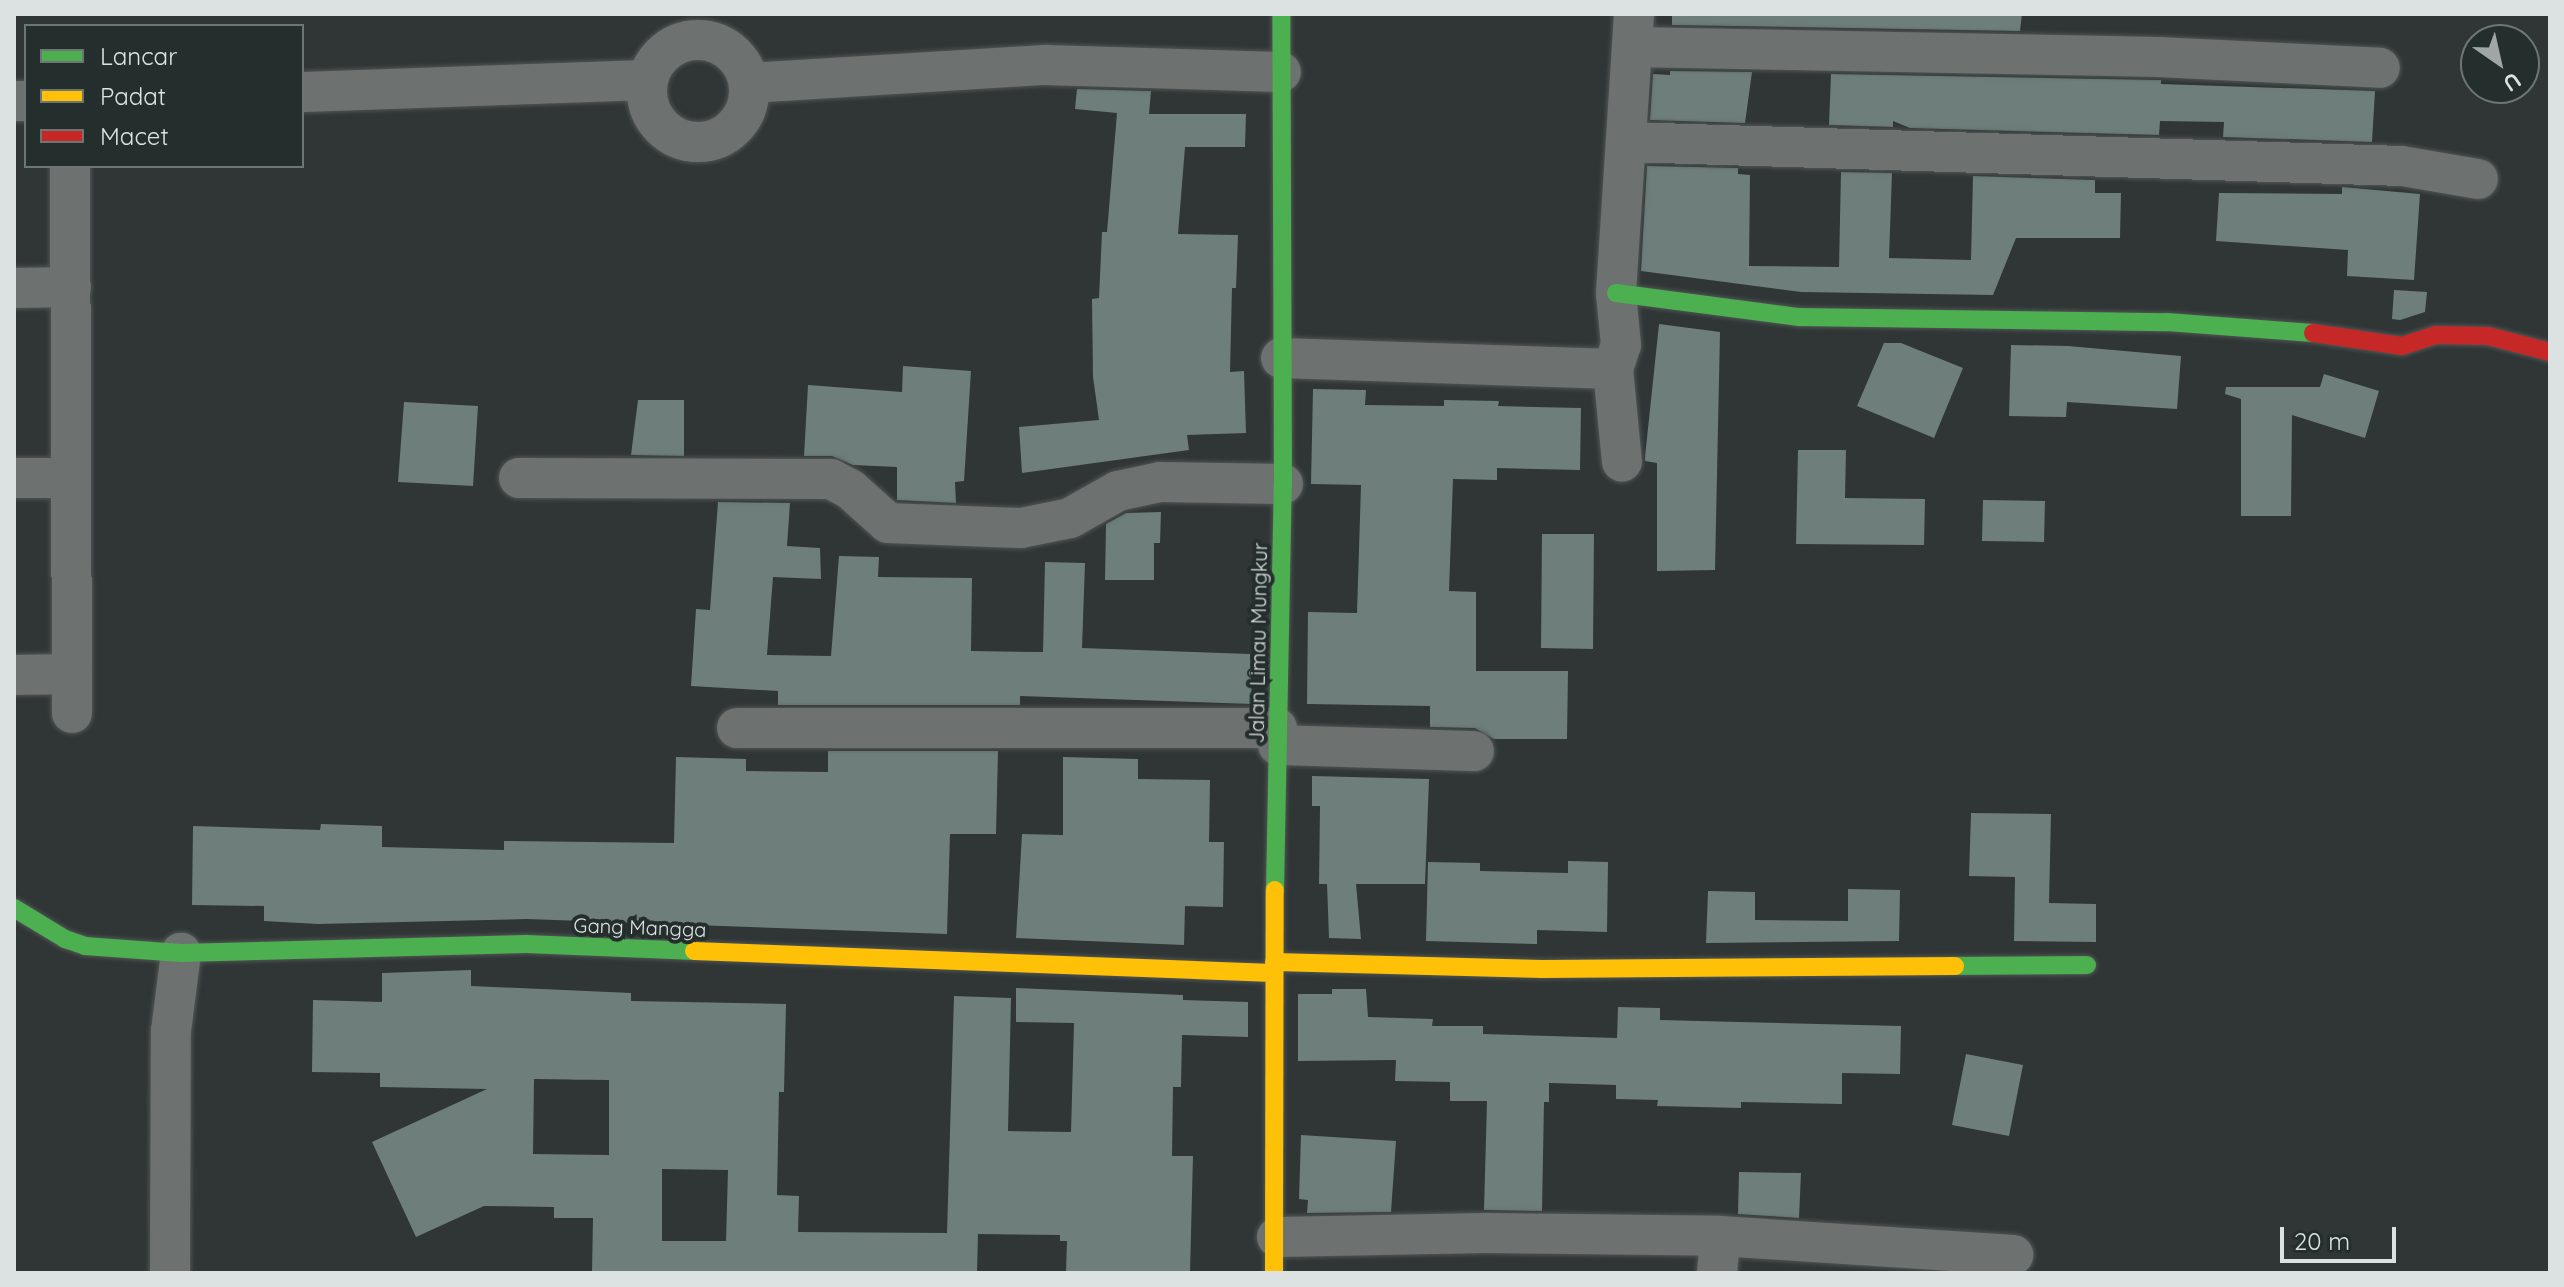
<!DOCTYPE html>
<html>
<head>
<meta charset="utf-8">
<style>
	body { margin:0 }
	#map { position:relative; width:2564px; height:1287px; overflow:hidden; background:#303635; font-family:Quicksand,sans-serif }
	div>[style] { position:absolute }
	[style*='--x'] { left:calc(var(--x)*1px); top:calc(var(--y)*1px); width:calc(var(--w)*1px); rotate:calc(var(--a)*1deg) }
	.building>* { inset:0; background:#6d7e7b }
	.roads { filter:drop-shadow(0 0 2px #4f5554) drop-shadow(0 0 2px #4f5554) }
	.street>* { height:40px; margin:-20px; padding:0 20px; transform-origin:20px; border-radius:20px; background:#6d7270 }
	.street>.ring { margin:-20px; padding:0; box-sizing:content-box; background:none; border:40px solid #6d7270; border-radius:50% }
	.fast>* { height:18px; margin:-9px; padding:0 9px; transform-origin:9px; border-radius:9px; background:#4caf50 }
	.slow>* { height:18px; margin:-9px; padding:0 9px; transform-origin:9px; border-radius:9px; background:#ffc107 }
	.jam>* { height:18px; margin:-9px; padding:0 9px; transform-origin:9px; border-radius:9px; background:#c62828 }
	span { translate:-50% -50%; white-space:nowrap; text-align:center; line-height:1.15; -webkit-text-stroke:8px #242e2c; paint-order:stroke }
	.street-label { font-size:20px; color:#dce2e1 }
	.frame { position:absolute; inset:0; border:16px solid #dce2e1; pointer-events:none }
	.legend { position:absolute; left:24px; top:24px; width:280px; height:144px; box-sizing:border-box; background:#242e2c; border:2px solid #6e7674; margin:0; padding:10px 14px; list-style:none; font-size:24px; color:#dce2e1 }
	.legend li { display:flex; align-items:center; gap:16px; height:40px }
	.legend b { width:40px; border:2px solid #6e7674 }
	.north { position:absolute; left:2460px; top:24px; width:80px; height:80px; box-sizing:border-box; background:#242e2c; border:2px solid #6e7674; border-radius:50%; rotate:146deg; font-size:22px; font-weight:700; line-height:32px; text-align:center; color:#dce2e1 }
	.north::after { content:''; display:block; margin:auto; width:28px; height:36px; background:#a0a6a5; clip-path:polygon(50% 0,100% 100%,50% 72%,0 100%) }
	.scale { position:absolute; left:2280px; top:1227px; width:116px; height:36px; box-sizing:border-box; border:4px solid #dce2e1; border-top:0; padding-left:10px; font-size:24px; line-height:28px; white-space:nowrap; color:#dce2e1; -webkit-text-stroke:6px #242e2c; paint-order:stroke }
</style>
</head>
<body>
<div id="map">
	<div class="building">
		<i style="clip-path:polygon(1672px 14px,2022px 14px,2020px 31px,1672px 25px)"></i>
		<i style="clip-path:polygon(1670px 71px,1752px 72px,1745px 123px,1650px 120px,1653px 74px,1670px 75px)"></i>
		<i style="clip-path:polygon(1831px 74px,2157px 80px,2161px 80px,2161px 84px,2375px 91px,2372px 142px,2223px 137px,2224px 122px,2160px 121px,2159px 135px,1910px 128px,1893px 121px,1893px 127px,1829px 125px)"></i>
		<i style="clip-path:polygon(1077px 89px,1151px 91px,1149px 114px,1246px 114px,1245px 147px,1185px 147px,1178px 234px,1238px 235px,1236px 288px,1232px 288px,1230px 372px,1244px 371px,1246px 433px,1187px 435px,1189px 450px,1022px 473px,1019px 427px,1099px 420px,1093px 377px,1092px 299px,1099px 298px,1102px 232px,1107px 232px,1117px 113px,1075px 109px)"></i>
		<i style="clip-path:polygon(1647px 166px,1738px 168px,1738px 174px,1750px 175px,1749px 266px,1839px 267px,1841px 172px,1892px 173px,1889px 258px,1971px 260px,1973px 176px,2095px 180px,2095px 193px,2121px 193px,2120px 238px,2016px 238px,1993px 295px,1801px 292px,1641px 271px)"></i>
		<i style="clip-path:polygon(2342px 187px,2420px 194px,2414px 280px,2347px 276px,2348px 250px,2216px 241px,2219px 193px,2342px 194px)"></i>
		<i style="clip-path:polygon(2394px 290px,2427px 292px,2425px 312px,2400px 320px,2392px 319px)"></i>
		<i style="clip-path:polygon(1659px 324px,1720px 332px,1715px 570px,1657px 571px,1657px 463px,1645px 461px,1645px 457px)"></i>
		<i style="clip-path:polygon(1884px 343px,1901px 343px,1963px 368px,1934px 438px,1857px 406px)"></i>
		<i style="clip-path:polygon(2011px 345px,2068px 346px,2181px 356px,2177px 409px,2067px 402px,2066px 417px,2009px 416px)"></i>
		<i style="clip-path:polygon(903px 366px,971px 371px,964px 481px,955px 482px,956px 503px,897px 500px,897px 467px,853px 465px,832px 456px,804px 456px,808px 385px,902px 392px)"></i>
		<i style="clip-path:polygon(2324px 374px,2379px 391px,2365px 438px,2292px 415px,2291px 516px,2241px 516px,2241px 399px,2225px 394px,2226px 387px,2320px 387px)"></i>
		<i style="clip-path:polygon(1313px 389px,1366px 390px,1365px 405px,1444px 406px,1444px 400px,1499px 401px,1498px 406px,1581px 408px,1580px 470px,1497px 468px,1497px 480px,1453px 479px,1449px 591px,1476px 592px,1476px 671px,1568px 671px,1567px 739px,1494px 739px,1475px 728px,1430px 727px,1430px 706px,1307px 704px,1308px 612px,1357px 613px,1361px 485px,1311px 484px)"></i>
		<i style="clip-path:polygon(638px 400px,684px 400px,684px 456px,631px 455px)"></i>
		<i style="clip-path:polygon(404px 402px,478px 406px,473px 486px,398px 482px)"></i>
		<i style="clip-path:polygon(1798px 450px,1846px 450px,1845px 498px,1925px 499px,1924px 545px,1796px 544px)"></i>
		<i style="clip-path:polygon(1983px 500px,2045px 501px,2044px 542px,1982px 541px)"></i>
		<i style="clip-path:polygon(718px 502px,790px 503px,787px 546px,820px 548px,821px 579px,773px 577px,767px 655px,831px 656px,839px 556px,879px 557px,878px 577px,972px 578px,971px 651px,1043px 652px,1045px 562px,1085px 563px,1082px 648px,1250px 654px,1252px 704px,1020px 696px,1020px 705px,778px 705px,778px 691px,691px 686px,696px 609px,710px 610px)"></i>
		<i style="clip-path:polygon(1161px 512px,1160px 543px,1154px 543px,1154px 580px,1105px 580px,1106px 524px,1126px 513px)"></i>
		<i style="clip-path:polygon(1542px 534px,1594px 534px,1593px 649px,1541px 648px)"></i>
		<i style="clip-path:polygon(828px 751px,998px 751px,996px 834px,950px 834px,947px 934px,527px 919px,318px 924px,264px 921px,264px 906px,192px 905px,193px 826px,320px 830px,321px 824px,382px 826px,382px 847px,504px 850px,504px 841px,674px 843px,676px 757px,746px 759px,746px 771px,828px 772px)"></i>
		<i style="clip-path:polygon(1063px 757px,1138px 759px,1138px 779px,1210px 780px,1209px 842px,1224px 842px,1223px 907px,1185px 906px,1184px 945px,1016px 938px,1022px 834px,1063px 835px)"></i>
		<i style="clip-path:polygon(1312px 776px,1429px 779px,1425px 884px,1356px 884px,1361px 939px,1329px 938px,1327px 884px,1319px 884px,1320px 806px,1312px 806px)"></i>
		<i style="clip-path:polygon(1971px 813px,2051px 814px,2049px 903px,2096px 904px,2096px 942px,2014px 941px,2015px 877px,1969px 876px)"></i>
		<i style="clip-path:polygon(1568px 861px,1608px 862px,1607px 932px,1537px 930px,1537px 944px,1426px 941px,1428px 862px,1480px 863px,1480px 871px,1568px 873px)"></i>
		<i style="clip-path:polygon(1848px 889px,1900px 890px,1899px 941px,1706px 943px,1708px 891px,1755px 892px,1755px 920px,1848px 921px)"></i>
		<i style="clip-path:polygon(evenodd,471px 970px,471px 986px,631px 993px,631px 1001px,786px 1004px,784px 1092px,779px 1092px,777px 1195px,799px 1196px,798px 1232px,947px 1233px,954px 996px,1011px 998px,1008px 1131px,1071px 1132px,1074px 1023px,1016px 1022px,1016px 988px,1183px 995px,1183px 1000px,1248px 1002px,1248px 1037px,1182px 1035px,1181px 1087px,1173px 1087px,1172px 1156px,1193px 1156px,1190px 1273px,1066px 1273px,1067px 1241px,1060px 1241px,1060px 1235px,978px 1234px,977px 1273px,592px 1273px,593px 1218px,554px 1218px,554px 1207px,484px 1206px,416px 1237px,372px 1142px,487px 1089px,380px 1087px,380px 1073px,312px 1072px,313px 1000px,382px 1002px,382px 973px,471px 970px,534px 1079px,609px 1080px,609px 1155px,533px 1154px,534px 1079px,471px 970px,662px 1169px,728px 1170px,726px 1241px,662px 1241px,662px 1169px)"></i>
		<i style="clip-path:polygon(1332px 989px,1366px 989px,1368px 1017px,1433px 1019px,1432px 1026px,1483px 1026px,1483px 1034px,1617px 1038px,1618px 1007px,1660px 1008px,1660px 1020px,1901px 1026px,1900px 1074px,1842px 1073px,1842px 1104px,1741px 1102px,1741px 1108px,1657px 1106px,1658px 1100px,1616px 1099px,1616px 1085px,1549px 1083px,1549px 1102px,1544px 1102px,1542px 1211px,1484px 1210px,1487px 1101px,1450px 1101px,1450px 1082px,1395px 1081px,1396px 1060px,1298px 1061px,1298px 994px,1332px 994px)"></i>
		<i style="clip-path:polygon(1966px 1054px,2023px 1065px,2009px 1136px,1952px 1125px)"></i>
		<i style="clip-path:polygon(1301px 1135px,1396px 1141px,1391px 1212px,1307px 1213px,1308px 1200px,1299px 1199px)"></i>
		<i style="clip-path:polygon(1739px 1172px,1801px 1173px,1799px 1218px,1738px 1214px)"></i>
	</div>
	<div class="roads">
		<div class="street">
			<i class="ring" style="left:647px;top:40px;width:62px;height:62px"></i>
			<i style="--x:1632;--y:47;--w:526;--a:1.09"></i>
			<i style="--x:2158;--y:57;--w:222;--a:2.8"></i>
			<i style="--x:749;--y:83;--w:297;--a:-3.5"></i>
			<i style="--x:1045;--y:65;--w:236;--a:1.7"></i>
			<i style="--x:302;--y:92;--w:346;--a:-2"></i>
			<i style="--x:14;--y:101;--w:12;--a:0"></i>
			<i style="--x:1626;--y:142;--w:776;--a:1.77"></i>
			<i style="--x:2402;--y:166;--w:77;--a:9.7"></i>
			<i style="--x:70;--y:166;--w:547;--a:89.79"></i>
			<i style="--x:14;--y:288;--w:57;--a:-1"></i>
			<i style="--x:1281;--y:358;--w:332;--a:1.9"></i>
			<i style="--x:1613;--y:369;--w:25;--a:-72"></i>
			<i style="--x:1621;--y:345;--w:52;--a:-95.5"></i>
			<i style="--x:1616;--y:293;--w:280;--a:-86.3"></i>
			<i style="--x:1613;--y:369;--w:93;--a:84.5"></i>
			<i style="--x:14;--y:478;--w:57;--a:0"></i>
			<i style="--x:519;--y:478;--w:312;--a:0.2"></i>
			<i style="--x:831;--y:479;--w:21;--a:28"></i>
			<i style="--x:850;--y:489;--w:51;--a:41.8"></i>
			<i style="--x:888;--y:523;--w:133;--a:2.2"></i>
			<i style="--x:1021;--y:528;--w:50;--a:-11.5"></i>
			<i style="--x:1070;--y:518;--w:55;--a:-29.4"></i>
			<i style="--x:1118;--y:491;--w:43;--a:-12.1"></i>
			<i style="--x:1160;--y:482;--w:123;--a:0.9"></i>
			<i style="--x:14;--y:675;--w:56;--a:-1"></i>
			<i style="--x:737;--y:728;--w:540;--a:0"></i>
			<i style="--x:1278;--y:745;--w:196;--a:1.8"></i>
			<i style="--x:1277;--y:1237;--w:209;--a:-1.1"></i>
			<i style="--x:1486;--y:1233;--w:234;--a:0.7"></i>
			<i style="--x:1720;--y:1236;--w:294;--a:3.7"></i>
			<i style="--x:170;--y:1273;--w:242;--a:-89.8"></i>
			<i style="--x:171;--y:1031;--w:79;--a:-82.7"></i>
			<i style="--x:1717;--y:1273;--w:37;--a:-85"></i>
		</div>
		<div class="fast">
			<i style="--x:1616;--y:293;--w:185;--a:7.5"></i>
			<i style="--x:1799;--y:317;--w:368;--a:0.8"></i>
			<i style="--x:2167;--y:322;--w:146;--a:4.3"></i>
			<i style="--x:1275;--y:890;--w:406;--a:-88.9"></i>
			<i style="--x:1283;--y:484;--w:470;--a:-90.2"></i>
			<i style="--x:14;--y:908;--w:60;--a:31.3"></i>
			<i style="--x:65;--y:939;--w:21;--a:19"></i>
			<i style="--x:85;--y:946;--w:96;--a:4.2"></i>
			<i style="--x:181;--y:953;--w:345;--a:-1.5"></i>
			<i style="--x:526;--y:944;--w:168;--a:2.4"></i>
			<i style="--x:1955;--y:966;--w:132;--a:-0.4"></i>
		</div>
		<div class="slow">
			<i style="--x:694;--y:951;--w:579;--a:2.18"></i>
			<i style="--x:1274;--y:962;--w:268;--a:1.5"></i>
			<i style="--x:1542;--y:969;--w:413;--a:-0.4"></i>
			<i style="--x:1274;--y:1273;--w:383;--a:-89.9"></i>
		</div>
		<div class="jam">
			<i style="--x:2313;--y:333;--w:90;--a:8.3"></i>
			<i style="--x:2402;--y:346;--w:36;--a:-18"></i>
			<i style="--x:2436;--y:335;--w:52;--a:1.1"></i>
			<i style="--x:2488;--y:336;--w:64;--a:14.5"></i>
		</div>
	</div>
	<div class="street-label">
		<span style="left:1258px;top:643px;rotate:-89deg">Jalan Limau Mungkur</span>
		<span style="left:640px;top:927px;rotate:2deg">Gang Mangga</span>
	</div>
	<div class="frame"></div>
	<ul class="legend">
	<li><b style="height:10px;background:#4caf50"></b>Lancar</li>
	<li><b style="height:10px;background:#ffc107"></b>Padat</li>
	<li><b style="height:10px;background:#c62828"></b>Macet</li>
	</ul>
	<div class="north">U</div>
	<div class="scale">20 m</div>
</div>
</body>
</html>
